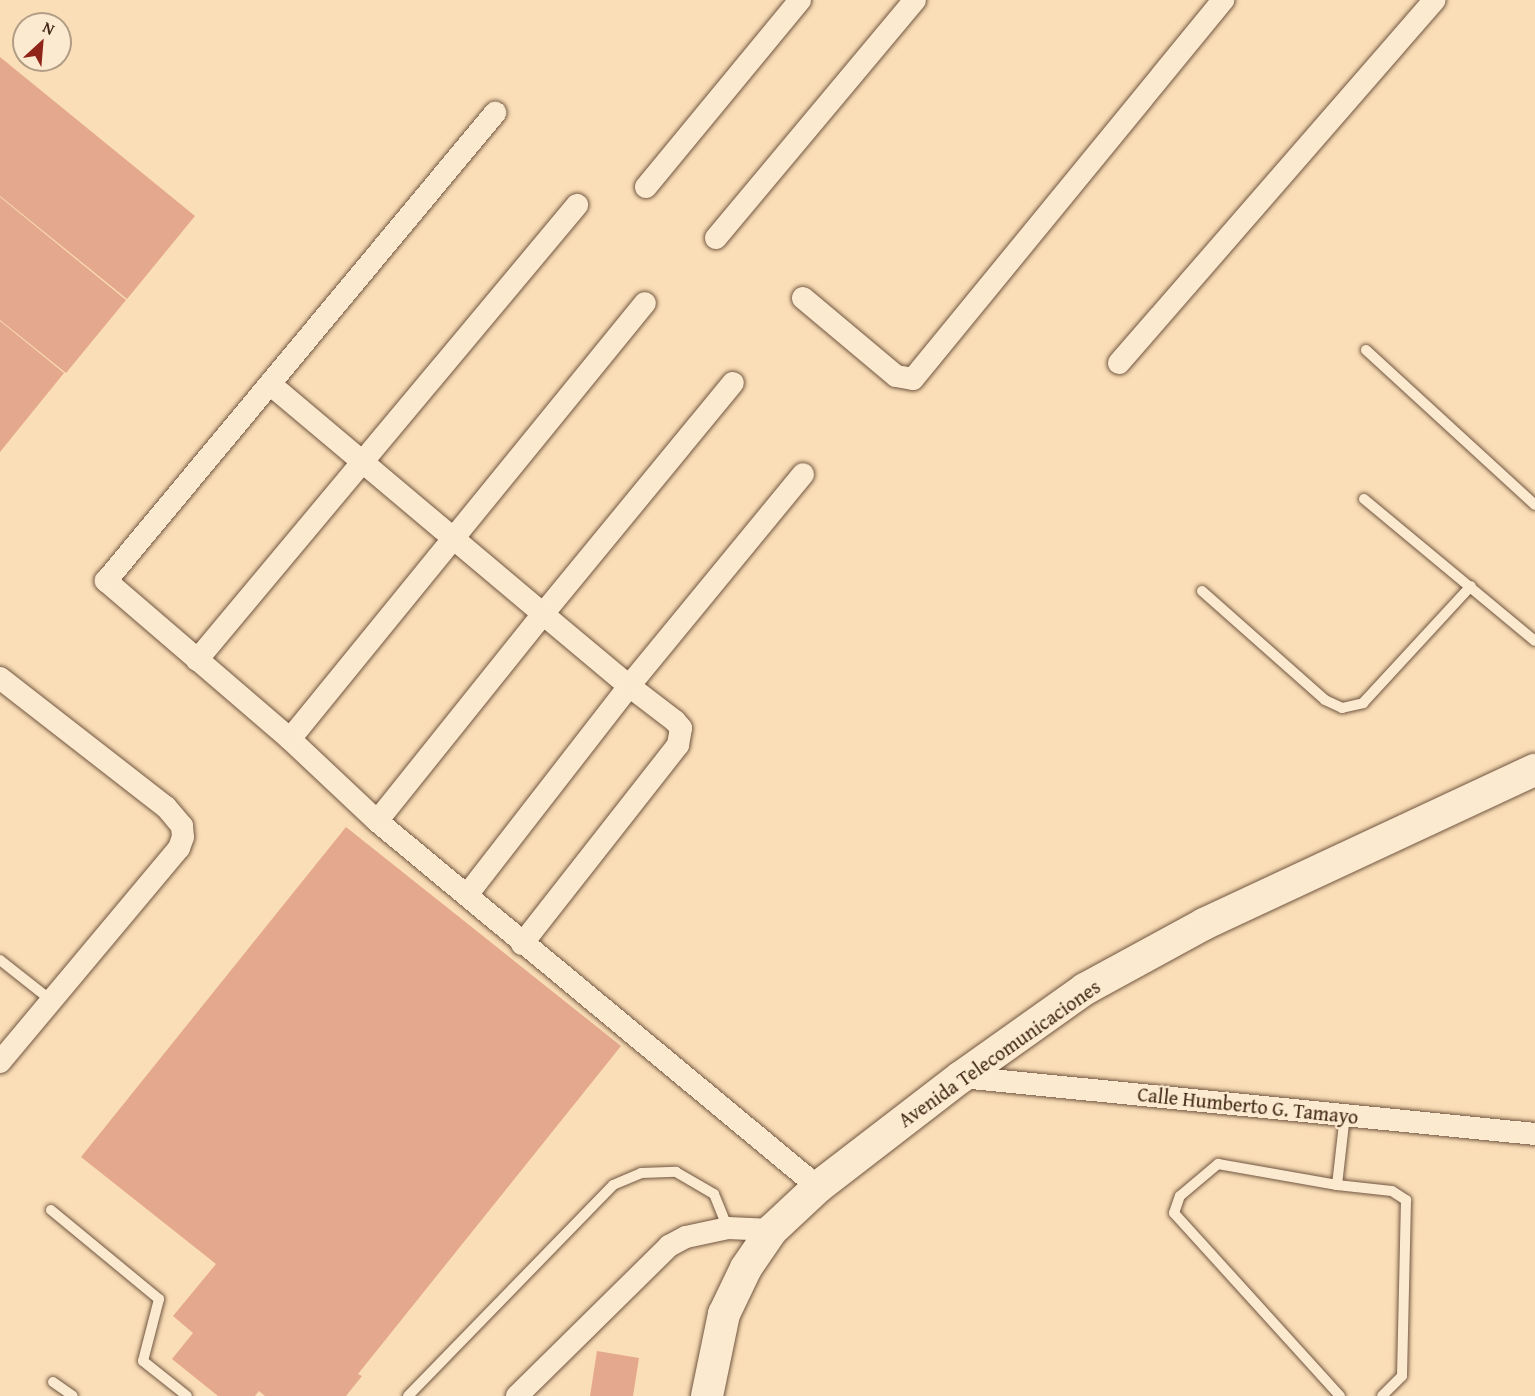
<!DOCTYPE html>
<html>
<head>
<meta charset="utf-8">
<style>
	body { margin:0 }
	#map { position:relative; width:1535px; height:1396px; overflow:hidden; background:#fadeb7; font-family:"Gentium Book Plus",serif }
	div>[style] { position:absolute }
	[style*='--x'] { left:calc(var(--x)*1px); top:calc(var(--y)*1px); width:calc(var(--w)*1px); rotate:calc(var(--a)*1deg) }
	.building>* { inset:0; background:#e4a88e }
	.roads { filter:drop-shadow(0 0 2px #715640) drop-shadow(0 0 2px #715640) }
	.lane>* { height:10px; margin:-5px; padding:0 5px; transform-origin:5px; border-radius:5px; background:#fcead0 }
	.street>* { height:22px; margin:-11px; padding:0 11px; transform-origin:11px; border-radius:11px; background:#fcead0 }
	.secondary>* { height:32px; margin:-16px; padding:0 16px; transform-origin:16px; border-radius:16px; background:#fcead0 }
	span { translate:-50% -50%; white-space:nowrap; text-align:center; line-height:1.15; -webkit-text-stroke:4.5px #fcead0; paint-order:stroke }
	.street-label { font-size:20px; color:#432918 }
	.north { position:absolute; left:12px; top:12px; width:60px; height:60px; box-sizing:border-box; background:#fcead0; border:2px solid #b29d86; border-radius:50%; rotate:26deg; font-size:16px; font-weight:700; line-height:24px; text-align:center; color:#432918 }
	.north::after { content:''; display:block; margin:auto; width:21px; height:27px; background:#8f2418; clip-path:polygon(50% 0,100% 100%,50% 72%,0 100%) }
</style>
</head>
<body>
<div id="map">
	<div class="building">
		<i style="clip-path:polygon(0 57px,195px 216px,127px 299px,0 196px)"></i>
		<i style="clip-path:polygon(0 197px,126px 300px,66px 373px,0 320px)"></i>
		<i style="clip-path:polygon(0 321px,64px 373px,0 452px)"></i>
		<i style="clip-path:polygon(346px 827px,621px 1046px,358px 1374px,362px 1376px,346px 1396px,265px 1396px,259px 1391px,255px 1396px,218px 1396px,172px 1359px,193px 1333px,173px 1316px,216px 1264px,81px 1157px)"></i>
		<i style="clip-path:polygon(597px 1351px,639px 1358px,633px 1396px,590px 1396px)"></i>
	</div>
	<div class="roads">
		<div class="lane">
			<i style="--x:1366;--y:350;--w:229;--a:42.5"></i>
			<i style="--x:1364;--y:499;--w:222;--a:39.7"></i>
			<i style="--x:1202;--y:591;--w:164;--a:41.5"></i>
			<i style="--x:1325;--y:700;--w:19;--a:25"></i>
			<i style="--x:1342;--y:708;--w:22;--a:-13"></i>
			<i style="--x:1363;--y:703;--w:159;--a:-47.3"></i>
			<i style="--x:0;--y:960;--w:66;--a:38.3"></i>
			<i style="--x:1337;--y:1185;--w:70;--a:-83.5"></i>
			<i style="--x:51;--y:1210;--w:140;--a:39.5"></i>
			<i style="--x:159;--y:1299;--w:64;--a:104.5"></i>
			<i style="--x:143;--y:1361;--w:56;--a:38.5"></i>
			<i style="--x:53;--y:1382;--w:24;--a:35"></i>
			<i style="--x:408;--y:1396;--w:294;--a:-45.8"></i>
			<i style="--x:613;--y:1185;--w:30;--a:-23"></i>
			<i style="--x:641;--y:1173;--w:35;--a:-2"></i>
			<i style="--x:676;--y:1172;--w:44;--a:30.1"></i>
			<i style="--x:714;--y:1194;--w:37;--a:68"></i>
			<i style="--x:1340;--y:1396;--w:247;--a:-132.2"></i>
			<i style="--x:1174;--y:1213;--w:18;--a:-71"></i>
			<i style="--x:1180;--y:1196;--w:50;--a:-40.1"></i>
			<i style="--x:1218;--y:1164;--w:121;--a:10"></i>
			<i style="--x:1337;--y:1185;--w:55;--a:6.2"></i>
			<i style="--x:1392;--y:1191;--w:17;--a:33"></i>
			<i style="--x:1406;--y:1200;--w:176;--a:91.3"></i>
			<i style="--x:1402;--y:1376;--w:28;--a:135"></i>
		</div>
		<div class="street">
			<i style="--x:646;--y:187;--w:242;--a:-50.5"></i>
			<i style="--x:716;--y:238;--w:310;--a:-50.1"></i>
			<i style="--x:803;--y:298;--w:121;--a:40"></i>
			<i style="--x:896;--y:376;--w:17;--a:10"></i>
			<i style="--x:913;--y:379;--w:490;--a:-50.7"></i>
			<i style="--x:1119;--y:363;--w:481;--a:-49"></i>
			<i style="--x:270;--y:384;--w:357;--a:40.1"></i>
			<i style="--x:543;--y:614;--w:299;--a:-50.6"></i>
			<i style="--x:197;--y:660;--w:593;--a:-50.13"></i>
			<i style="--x:0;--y:678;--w:210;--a:37.9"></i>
			<i style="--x:166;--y:807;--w:25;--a:50"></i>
			<i style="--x:182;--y:826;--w:11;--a:85"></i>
			<i style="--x:183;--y:837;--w:12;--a:110"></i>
			<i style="--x:179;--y:848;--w:279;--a:129.9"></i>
			<i style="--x:290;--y:739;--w:562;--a:-50.85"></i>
			<i style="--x:377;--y:821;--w:573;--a:39.69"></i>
			<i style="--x:467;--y:895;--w:264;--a:-52.2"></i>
			<i style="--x:629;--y:686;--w:112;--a:-140.1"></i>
			<i style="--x:543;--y:614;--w:265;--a:128.7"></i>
			<i style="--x:377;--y:821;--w:120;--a:-136.7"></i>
			<i style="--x:290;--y:739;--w:243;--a:-139.3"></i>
			<i style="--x:106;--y:581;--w:609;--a:-50.27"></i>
			<i style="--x:522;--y:944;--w:253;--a:-51.9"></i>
			<i style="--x:678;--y:745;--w:17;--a:-80"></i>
			<i style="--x:681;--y:728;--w:9;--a:-131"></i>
			<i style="--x:675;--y:721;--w:58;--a:-142.7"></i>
			<i style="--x:629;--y:686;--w:274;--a:-50.6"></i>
			<i style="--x:961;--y:1077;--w:577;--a:5.67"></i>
			<i style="--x:517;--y:1396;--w:214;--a:-44.6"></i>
			<i style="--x:669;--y:1246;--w:19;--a:-28"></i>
			<i style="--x:686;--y:1237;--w:43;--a:-12.1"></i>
			<i style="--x:728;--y:1228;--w:44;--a:2.6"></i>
		</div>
		<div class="secondary">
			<i style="--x:707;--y:1396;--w:84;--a:-78.3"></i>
			<i style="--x:724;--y:1314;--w:51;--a:-64.4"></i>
			<i style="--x:746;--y:1268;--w:46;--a:-55.6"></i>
			<i style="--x:772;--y:1230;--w:63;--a:-43.1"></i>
			<i style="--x:818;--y:1187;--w:180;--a:-37.6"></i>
			<i style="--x:961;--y:1077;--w:152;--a:-35.4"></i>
			<i style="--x:1085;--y:989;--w:136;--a:-28.6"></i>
			<i style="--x:1204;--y:924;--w:365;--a:-25"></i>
		</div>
	</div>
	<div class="street-label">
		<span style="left:999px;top:1053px;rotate:-35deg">Avenida Telecomunicaciones</span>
		<span style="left:1248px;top:1105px;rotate:6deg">Calle Humberto G. Tamayo</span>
	</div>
	<div class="north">N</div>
</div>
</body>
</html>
